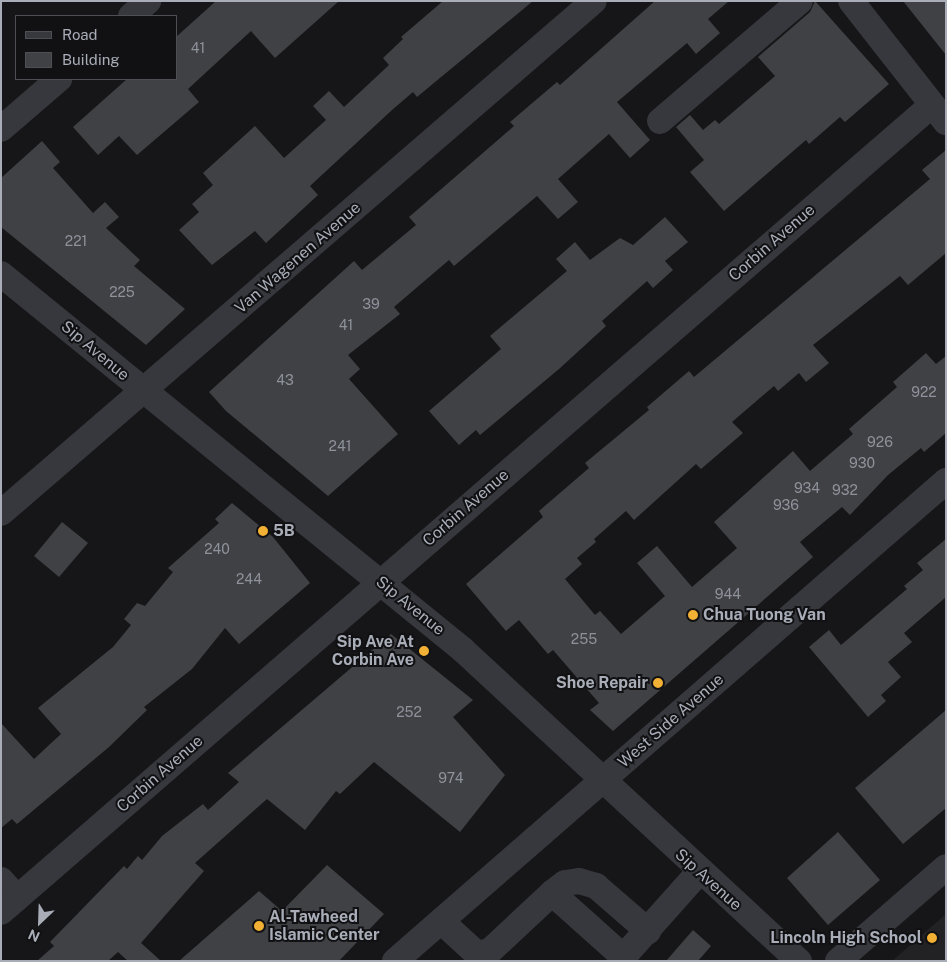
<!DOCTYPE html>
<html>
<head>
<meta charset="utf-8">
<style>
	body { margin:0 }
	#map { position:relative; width:947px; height:962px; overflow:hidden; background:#161618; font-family:"Public Sans",sans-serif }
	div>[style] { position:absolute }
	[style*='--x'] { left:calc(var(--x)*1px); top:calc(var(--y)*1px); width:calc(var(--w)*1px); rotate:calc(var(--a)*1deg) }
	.built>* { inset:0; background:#222225 }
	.building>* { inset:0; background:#404145 }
	.minor>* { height:26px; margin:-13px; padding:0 13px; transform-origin:13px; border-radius:13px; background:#37383d }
	.dots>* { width:14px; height:14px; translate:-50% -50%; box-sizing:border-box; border:2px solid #111113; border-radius:50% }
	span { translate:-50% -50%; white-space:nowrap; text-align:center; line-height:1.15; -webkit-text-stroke:4px #111113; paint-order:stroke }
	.number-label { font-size:14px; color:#8e929b }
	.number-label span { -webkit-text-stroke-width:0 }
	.street-label { font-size:16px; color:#a8adb8 }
	.poi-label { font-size:16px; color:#a8adb8; font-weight:700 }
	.left { translate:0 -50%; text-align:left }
	.right { translate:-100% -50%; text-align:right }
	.frame { position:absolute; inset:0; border:2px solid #a8adb8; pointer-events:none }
	.legend { position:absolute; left:15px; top:15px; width:162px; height:65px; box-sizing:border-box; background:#111113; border:1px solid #4d4f55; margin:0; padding:6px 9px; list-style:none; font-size:15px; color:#a8adb8 }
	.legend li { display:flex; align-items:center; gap:10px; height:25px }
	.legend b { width:25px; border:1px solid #4d4f55 }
	.north { position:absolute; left:15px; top:897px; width:50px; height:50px; -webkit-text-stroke:4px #111113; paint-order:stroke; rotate:204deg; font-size:14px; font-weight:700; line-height:20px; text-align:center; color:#a8adb8 }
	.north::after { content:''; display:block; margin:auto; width:18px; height:22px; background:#a8adb8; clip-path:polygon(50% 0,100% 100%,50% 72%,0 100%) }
</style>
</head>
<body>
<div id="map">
	<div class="built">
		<i style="clip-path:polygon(946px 914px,946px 961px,892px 961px)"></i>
	</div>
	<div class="building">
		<i style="clip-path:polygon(216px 1px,339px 1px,275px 58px,251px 31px,188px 89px,199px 102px,137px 155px,119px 136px,98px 155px,73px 127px,127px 79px,176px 79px,176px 37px)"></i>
		<i style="clip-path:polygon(443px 1px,533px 1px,417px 97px,413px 92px,392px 110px,310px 186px,318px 195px,266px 243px,255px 231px,212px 265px,179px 230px,199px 212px,192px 204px,213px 185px,203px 173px,255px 126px,284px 158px,326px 120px,313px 106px,329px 91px,344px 107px,389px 65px,383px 58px,403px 39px,401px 37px)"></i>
		<i style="clip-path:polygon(655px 1px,729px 1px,708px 19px,720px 33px,696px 54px,687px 43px,617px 102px,650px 140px,630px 158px,609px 134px,558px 179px,578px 202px,558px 219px,537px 196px,454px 266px,449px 260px,394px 307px,400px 314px,348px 355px,360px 369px,349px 379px,398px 434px,328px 496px,226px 411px,209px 392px,354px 261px,362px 270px,416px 225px,409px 217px,514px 126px,510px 122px,557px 82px,560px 85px)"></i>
		<i style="clip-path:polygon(815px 1px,889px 84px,845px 122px,840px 117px,809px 144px,806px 140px,724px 211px,690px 172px,704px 160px,676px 127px,690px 115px,703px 130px,715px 120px,719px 124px,775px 76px,758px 57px,810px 12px)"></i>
		<i style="clip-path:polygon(903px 1px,946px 1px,946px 55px)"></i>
		<i style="clip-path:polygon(42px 141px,60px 162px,53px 168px,93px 213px,105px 202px,119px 217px,106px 228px,140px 260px,134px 266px,185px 309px,146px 345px,1px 227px,1px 178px)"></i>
		<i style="clip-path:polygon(946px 150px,946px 253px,908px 285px,900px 276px,813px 345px,829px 363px,806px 382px,799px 373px,778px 391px,774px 386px,732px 422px,743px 433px,701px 469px,696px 464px,634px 520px,626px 511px,594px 539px,596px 542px,577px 558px,582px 564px,565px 579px,595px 615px,600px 611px,621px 634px,665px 596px,637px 563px,657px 546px,692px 587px,737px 548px,714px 522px,793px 451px,810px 471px,853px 434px,849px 429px,897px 387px,893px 382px,926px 353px,936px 364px,946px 356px,946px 433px,924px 452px,921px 448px,888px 475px,850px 515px,842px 507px,800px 542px,813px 557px,613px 731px,590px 710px,599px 703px,553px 650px,548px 654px,519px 620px,506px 631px,466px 584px,543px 517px,539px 511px,589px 468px,585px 463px,649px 410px,647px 407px,689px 371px,694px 377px,930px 179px,922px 170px)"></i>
		<i style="clip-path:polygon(665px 217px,688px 242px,665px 261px,673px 270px,653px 288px,647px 281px,602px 321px,606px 326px,559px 369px,480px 435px,476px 430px,459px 445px,429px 411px,501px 349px,490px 336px,567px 271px,556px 259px,575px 242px,590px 260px,620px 238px,633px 245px)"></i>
		<i style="clip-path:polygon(232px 503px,273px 537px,310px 583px,239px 644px,225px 628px,192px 669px,144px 707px,147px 710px,109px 747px,17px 824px,12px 819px,1px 828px,1px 723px,34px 759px,61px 734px,38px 708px,113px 647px,131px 625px,124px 619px,137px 603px,145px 606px,173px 572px,168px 568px,219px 523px,215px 519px)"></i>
		<i style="clip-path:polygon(62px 522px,88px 543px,59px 577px,34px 556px)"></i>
		<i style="clip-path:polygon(946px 539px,946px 597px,904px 633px,912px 642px,888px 662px,901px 677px,881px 695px,886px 701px,868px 717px,809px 647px,829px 630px,841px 645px,860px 629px,907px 589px,904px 586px,923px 570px,917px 563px)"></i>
		<i style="clip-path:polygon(391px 634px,473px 700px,453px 717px,505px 775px,460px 832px,374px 762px,340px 794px,336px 791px,305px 830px,267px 799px,195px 863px,204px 871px,141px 943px,161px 961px,128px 961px,118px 952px,108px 961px,37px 961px,54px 946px,50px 942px,124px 866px,127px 869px,138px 856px,142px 860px,162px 836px,203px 804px,208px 810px,239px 782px,228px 773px)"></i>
		<i style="clip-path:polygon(946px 710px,946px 808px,903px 844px,855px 788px)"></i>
		<i style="clip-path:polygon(838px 832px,880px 880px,828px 925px,787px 878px)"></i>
		<i style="clip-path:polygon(327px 865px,384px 914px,339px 961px,179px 961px,259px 891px,282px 911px)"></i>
		<i style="clip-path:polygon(693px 930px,711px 946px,698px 961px,666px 961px)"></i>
	</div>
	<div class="minor">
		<i style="--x:851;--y:1;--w:154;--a:51.9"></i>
		<i style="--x:131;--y:16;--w:23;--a:-41"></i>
		<i style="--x:660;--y:121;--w:184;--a:-40.6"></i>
		<i style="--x:1;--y:129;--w:77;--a:-40.8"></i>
		<i style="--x:1;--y:274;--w:596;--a:39.14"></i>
		<i style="--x:463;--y:650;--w:458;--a:42.8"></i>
		<i style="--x:1;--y:513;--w:783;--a:-40.81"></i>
		<i style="--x:1;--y:880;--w:24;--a:48"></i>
		<i style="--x:552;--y:893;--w:16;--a:-38"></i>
		<i style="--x:565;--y:883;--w:14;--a:-8"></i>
		<i style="--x:579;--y:881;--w:18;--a:16"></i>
		<i style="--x:596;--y:886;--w:69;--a:40.9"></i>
		<i style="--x:1;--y:912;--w:1232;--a:-40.92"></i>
		<i style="--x:441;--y:921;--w:49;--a:42.5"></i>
		<i style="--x:477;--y:954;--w:13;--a:-13"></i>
		<i style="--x:490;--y:951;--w:85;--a:-43.1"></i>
		<i style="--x:552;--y:893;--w:89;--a:41.8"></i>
		<i style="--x:618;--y:952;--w:8;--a:14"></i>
		<i style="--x:626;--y:954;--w:110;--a:-48.3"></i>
		<i style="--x:395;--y:961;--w:731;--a:-41.06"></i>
		<i style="--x:838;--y:961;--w:143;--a:-41"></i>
	</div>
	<div class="dots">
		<i style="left:263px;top:531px;background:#f2b134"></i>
		<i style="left:693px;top:615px;background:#f2b134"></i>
		<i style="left:424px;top:651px;background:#f2b134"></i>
		<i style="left:658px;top:683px;background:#f2b134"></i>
		<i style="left:259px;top:926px;background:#f2b134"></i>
		<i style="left:932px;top:938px;background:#f2b134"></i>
	</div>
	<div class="number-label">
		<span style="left:198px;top:48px">41</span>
		<span style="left:76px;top:241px">221</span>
		<span style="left:122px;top:292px">225</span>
		<span style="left:371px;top:304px">39</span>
		<span style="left:346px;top:325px">41</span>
		<span style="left:285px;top:380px">43</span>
		<span style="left:924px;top:392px">922</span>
		<span style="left:880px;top:442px">926</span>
		<span style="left:340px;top:446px">241</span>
		<span style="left:862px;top:463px">930</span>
		<span style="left:807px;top:488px">934</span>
		<span style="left:845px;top:490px">932</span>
		<span style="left:786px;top:505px">936</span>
		<span style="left:217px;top:549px">240</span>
		<span style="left:249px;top:579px">244</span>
		<span style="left:728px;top:594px">944</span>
		<span style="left:584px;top:639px">255</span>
		<span style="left:409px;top:712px">252</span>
		<span style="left:451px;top:778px">974</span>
	</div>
	<div class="street-label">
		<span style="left:772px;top:243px;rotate:-41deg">Corbin Avenue</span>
		<span style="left:298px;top:258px;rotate:-41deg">Van Wagenen Avenue</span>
		<span style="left:95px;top:351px;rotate:40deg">Sip Avenue</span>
		<span style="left:466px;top:508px;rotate:-41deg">Corbin Avenue</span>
		<span style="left:410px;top:606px;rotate:39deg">Sip Avenue</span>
		<span style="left:671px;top:721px;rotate:-41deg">West Side Avenue</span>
		<span style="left:160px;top:774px;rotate:-41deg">Corbin Avenue</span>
		<span style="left:708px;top:880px;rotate:42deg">Sip Avenue</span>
	</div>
	<div class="poi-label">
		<span class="left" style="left:273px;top:531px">5B</span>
		<span class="left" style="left:703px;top:615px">Chua Tuong Van</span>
		<span class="right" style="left:414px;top:651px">Sip Ave At<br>Corbin Ave</span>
		<span class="right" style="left:648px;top:683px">Shoe Repair</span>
		<span class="left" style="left:269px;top:926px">Al-Tawheed<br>Islamic Center</span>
		<span class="right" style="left:922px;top:938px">Lincoln High School</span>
	</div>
	<div class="frame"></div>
	<ul class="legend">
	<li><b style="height:6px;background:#37383d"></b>Road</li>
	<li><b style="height:14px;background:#404145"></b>Building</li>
	</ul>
	<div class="north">N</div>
</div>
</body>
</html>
